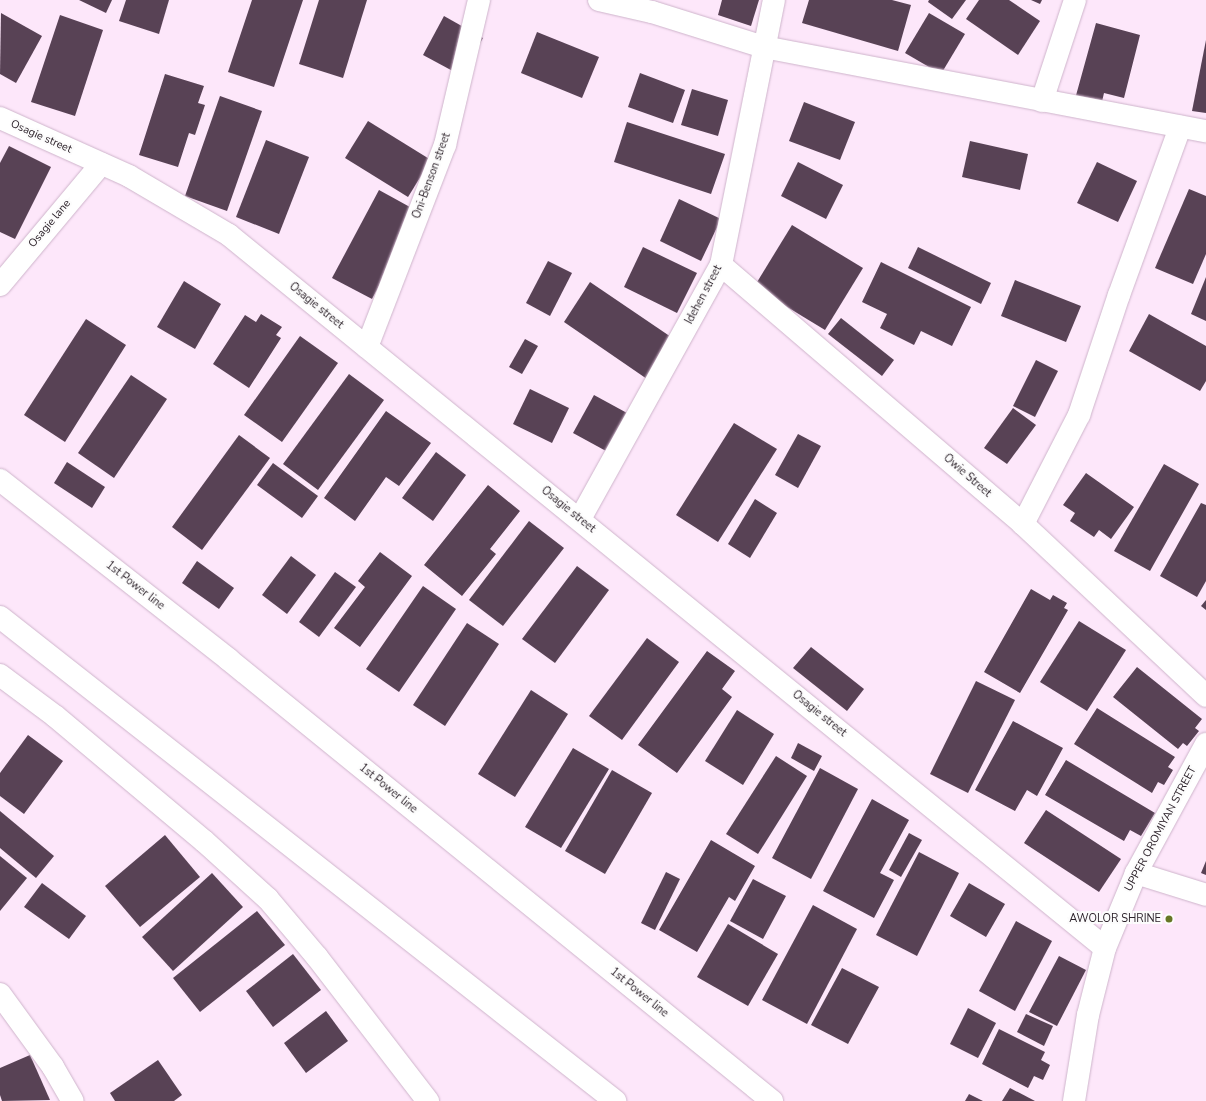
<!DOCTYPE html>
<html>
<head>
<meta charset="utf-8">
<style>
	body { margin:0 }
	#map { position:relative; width:1206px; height:1101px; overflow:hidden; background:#fde7fa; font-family:"Nunito Sans",sans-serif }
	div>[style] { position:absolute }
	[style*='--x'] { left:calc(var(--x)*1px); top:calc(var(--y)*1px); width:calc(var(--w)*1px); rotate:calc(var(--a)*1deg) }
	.building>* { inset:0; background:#584255 }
	.roads { filter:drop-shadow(0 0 1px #ceb4cb) drop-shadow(0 0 1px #ceb4cb) }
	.minor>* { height:22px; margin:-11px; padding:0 11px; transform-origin:11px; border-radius:11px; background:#fff }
	.dots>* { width:11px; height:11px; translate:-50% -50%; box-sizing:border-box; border:2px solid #fcfcfc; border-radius:50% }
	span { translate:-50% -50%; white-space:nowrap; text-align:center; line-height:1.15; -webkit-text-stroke:4px #fcfcfc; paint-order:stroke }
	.street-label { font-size:11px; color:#2c222a }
	.poi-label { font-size:11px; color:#2c222a }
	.right { translate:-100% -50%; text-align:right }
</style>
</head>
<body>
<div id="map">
	<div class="building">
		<i style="clip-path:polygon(79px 0,112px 0,106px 13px)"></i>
		<i style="clip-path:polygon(126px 0,169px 0,159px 34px,119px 21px)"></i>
		<i style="clip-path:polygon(252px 0,303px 0,274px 87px,228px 72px)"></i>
		<i style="clip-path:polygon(319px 0,367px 0,343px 78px,299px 64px)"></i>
		<i style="clip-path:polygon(722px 0,759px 0,751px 26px,718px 15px)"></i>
		<i style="clip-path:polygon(809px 0,892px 0,911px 5px,898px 51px,802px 23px)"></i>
		<i style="clip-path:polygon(929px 0,966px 0,952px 19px,928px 2px)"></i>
		<i style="clip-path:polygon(979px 0,1009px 0,1040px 21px,1018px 55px,966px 19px)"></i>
		<i style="clip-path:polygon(1031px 0,1042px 0,1040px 4px)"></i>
		<i style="clip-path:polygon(1px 13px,42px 36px,16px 83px,0 74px)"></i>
		<i style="clip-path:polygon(929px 13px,965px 34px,941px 74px,905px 53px)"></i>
		<i style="clip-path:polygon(60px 15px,103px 30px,75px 116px,31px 102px)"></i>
		<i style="clip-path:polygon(444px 16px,483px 38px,462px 76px,423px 55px)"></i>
		<i style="clip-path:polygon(1096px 23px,1140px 35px,1124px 98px,1104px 93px,1101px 106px,1075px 99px)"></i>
		<i style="clip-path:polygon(537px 32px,599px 57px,582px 98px,521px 73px)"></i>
		<i style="clip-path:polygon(1206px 40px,1206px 113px,1192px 111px)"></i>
		<i style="clip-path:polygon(640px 73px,685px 90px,673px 123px,628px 107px)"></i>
		<i style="clip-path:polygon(165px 74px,204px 86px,198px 103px,205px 105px,195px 135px,189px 133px,178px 167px,139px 155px)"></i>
		<i style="clip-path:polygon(692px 89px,728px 100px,718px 136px,681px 125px)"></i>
		<i style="clip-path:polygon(220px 96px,262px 111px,227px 211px,185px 196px)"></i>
		<i style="clip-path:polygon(804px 102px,855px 122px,840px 160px,789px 141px)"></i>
		<i style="clip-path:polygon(368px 121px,431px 160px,408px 197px,345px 158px)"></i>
		<i style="clip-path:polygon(627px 122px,725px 154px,711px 194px,614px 162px)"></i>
		<i style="clip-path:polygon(266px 140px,309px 157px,279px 234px,236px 217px)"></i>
		<i style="clip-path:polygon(970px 141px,1028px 154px,1020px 190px,962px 177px)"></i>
		<i style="clip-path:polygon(9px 146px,51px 167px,15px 239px,0 232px,0 163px)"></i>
		<i style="clip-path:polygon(798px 162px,843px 185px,826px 219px,781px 196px)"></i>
		<i style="clip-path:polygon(1097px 162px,1137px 181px,1118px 222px,1077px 203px)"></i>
		<i style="clip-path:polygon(1189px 189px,1206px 196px,1206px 254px,1193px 284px,1155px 268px)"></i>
		<i style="clip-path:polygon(379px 190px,419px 212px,372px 299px,332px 278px)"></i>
		<i style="clip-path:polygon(679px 199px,721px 219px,701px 261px,660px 241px)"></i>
		<i style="clip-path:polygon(792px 225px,863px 268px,825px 330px,754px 287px)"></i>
		<i style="clip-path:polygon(643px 247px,697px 273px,677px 313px,624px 287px)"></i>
		<i style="clip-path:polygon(918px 247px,991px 283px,981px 304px,908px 268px)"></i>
		<i style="clip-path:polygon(548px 261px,572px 273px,550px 316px,526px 303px)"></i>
		<i style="clip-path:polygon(881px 262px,971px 307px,952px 346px,921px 331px,914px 345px,880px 328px,887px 314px,862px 302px)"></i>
		<i style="clip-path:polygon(1206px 277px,1206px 321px,1191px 314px)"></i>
		<i style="clip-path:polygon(1015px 280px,1081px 306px,1066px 342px,1001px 316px)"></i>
		<i style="clip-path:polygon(184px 281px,221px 304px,195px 349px,157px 327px)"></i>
		<i style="clip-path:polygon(590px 282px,674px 339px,647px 379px,564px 322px)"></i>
		<i style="clip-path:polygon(261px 314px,282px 327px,276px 335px,281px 338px,249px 388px,213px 364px,245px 315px,256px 322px)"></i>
		<i style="clip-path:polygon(1149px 314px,1206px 346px,1206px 381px,1200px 391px,1129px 351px)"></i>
		<i style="clip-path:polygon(841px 318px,894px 360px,882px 376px,828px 334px)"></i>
		<i style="clip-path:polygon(86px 319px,126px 345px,65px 442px,24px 415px)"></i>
		<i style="clip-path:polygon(300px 336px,338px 363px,282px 442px,244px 415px)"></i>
		<i style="clip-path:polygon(525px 339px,538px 346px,522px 374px,509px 367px)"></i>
		<i style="clip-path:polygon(1036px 360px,1058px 371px,1035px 417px,1013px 406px)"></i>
		<i style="clip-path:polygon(349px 374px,384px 400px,318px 490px,283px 464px)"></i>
		<i style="clip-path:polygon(131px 375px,167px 399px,114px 478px,78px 453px)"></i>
		<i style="clip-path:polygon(530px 389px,569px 408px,552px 443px,513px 424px)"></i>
		<i style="clip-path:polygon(594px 395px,627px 413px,606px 451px,573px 433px)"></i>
		<i style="clip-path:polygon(1013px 408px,1036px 425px,1007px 464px,984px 448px)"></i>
		<i style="clip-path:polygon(386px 411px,431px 443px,399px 486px,386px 477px,355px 521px,324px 498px)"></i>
		<i style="clip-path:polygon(734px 423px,777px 449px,718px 542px,676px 515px)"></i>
		<i style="clip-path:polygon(798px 434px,821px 446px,798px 488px,775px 475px)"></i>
		<i style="clip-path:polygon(239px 435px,270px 458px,202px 550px,172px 527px)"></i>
		<i style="clip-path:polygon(436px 452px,466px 475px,433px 521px,402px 498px)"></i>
		<i style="clip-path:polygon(67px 462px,105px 487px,92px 508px,54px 483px)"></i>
		<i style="clip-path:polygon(273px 463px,318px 496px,302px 518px,257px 485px)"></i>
		<i style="clip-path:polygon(1164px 464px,1199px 484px,1150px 571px,1114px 551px)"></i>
		<i style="clip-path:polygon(1086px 473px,1134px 507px,1111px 539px,1099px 530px,1094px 537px,1070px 521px,1075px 513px,1063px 505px)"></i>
		<i style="clip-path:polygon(488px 485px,520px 511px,490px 549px,496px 554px,462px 596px,424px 565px)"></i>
		<i style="clip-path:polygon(755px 499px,777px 513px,750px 558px,728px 544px)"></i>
		<i style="clip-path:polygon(1201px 503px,1206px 505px,1206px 581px,1197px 597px,1160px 576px)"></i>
		<i style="clip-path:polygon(529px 521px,564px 548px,503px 626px,469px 600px)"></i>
		<i style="clip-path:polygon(380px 552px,412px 576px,360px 647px,334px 628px,365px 587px,358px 581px)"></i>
		<i style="clip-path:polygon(291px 556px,316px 575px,287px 614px,262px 595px)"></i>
		<i style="clip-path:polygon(197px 561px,234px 588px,219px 609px,182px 583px)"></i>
		<i style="clip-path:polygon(577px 566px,609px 590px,555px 663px,522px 639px)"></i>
		<i style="clip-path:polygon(335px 572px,356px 587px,319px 637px,299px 622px)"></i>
		<i style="clip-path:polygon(423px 586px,456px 609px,399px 692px,366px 669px)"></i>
		<i style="clip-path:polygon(1031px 589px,1050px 600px,1053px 595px,1067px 603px,1064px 608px,1068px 610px,1020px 693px,984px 672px)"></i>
		<i style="clip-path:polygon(1206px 600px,1206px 610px,1201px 606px)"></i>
		<i style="clip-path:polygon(1079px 621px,1126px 650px,1087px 711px,1040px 682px)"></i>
		<i style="clip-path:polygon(467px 623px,499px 644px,445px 726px,413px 705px)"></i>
		<i style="clip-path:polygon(647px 638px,679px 662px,622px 740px,589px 716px)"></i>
		<i style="clip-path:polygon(811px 647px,864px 689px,847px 711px,793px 668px)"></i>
		<i style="clip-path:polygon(707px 651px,735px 671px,722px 689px,732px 697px,677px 773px,638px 745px)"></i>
		<i style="clip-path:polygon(1137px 667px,1202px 719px,1195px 728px,1199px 731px,1187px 746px,1183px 743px,1178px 749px,1113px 697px)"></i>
		<i style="clip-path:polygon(976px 681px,1015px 700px,968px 793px,930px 774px)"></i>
		<i style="clip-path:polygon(531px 690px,568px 714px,515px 797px,478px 774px)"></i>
		<i style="clip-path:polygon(1097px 708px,1175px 757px,1168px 767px,1173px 770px,1164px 785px,1158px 782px,1152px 793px,1074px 744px)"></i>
		<i style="clip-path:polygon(737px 710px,774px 734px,743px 785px,705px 761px)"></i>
		<i style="clip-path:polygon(1013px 721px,1063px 748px,1037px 796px,1027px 790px,1015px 811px,975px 790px)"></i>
		<i style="clip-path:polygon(28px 735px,63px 761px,24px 814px,0 796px,0 773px)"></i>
		<i style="clip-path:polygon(798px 743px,822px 756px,814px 771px,791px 758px)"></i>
		<i style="clip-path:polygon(573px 748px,609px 769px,561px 848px,525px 827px)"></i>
		<i style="clip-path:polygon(776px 756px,807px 776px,758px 854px,726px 834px)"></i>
		<i style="clip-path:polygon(1066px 760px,1155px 813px,1141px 836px,1130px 830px,1124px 841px,1045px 795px)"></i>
		<i style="clip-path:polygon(820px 768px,858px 789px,811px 879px,772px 858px)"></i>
		<i style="clip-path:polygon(612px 770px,652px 793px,605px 874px,565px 851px)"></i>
		<i style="clip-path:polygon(872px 799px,909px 820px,880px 873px,894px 880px,874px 918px,823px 891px)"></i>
		<i style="clip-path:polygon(1046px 810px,1121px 859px,1099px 892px,1024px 843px)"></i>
		<i style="clip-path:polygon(0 811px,54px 856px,36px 878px,0 848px)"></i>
		<i style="clip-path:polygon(909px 833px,922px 840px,901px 877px,889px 870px)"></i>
		<i style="clip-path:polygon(165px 835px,200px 877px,140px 927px,105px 886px)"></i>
		<i style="clip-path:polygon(711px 840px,755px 866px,735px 901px,729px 897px,697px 952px,659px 930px)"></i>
		<i style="clip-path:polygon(919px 852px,959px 873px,917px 956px,876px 935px)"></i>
		<i style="clip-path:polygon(0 856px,27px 878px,0 911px)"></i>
		<i style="clip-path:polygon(1206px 861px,1206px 875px,1201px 873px)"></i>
		<i style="clip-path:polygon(666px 872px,680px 879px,655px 930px,641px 923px)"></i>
		<i style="clip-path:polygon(212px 873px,243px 907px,173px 971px,142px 937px)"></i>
		<i style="clip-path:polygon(753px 879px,786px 896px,763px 939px,730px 921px)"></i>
		<i style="clip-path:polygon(42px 883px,86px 916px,69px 939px,24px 907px)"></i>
		<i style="clip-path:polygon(969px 883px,1005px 904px,986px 937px,950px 916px)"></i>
		<i style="clip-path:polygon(813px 905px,857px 929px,807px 1024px,762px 1000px)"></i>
		<i style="clip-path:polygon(257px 911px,285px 945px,200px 1012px,173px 978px)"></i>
		<i style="clip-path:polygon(1016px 921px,1052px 941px,1015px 1011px,979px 991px)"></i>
		<i style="clip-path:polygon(728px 924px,778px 954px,748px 1006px,697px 977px)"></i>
		<i style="clip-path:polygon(293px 954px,321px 990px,273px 1027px,246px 991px)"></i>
		<i style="clip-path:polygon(1059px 956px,1086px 970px,1057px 1026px,1029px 1012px)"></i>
		<i style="clip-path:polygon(842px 968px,879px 987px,848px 1044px,811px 1025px)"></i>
		<i style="clip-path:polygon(968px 1008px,996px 1023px,978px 1058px,950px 1044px)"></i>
		<i style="clip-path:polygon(326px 1011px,348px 1041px,306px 1073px,284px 1043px)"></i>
		<i style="clip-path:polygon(1026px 1014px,1053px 1026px,1044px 1046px,1017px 1032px)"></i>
		<i style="clip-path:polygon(999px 1029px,1045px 1052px,1041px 1060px,1050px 1065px,1043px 1080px,1034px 1076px,1028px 1088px,982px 1064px)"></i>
		<i style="clip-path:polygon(30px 1055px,50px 1100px,2px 1101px,0 1095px,0 1068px)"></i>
		<i style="clip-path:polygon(158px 1060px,182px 1095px,174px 1101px,115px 1101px,110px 1093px)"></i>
		<i style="clip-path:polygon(1010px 1088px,1035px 1101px,1002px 1101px)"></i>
		<i style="clip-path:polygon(969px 1094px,983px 1101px,965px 1101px)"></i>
	</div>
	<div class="roads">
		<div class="minor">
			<i style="--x:599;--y:0;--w:54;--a:12.8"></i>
			<i style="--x:652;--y:12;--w:117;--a:17.4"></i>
			<i style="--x:764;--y:47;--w:450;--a:10.8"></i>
			<i style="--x:1042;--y:101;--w:106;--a:-71.9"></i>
			<i style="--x:0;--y:118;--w:141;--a:24.2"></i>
			<i style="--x:129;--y:176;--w:116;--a:30.5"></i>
			<i style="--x:229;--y:235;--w:1129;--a:39.14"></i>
			<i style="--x:721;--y:265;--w:398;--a:40.6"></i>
			<i style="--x:1023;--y:524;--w:251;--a:43.2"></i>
			<i style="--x:0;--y:285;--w:158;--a:-50.1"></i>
			<i style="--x:367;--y:347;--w:217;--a:-68.9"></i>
			<i style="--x:445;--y:145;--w:149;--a:-76.8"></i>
			<i style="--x:0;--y:480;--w:290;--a:38.1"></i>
			<i style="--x:228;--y:659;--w:701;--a:39.09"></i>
			<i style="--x:580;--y:519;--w:291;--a:-61"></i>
			<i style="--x:721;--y:265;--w:270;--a:-78.7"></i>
			<i style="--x:1023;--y:524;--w:123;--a:-62.8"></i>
			<i style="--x:1079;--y:415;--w:126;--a:-71.6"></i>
			<i style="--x:1119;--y:295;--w:179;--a:-70"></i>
			<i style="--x:0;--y:617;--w:783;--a:38.2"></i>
			<i style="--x:0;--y:675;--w:69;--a:36.7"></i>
			<i style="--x:55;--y:716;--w:194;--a:40"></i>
			<i style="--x:204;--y:841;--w:86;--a:42.2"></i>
			<i style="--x:268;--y:899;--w:76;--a:49.8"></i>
			<i style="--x:317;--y:957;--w:182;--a:52.4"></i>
			<i style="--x:1136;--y:873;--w:73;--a:17.4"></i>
			<i style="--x:0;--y:994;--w:90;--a:54"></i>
			<i style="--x:53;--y:1067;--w:39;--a:60"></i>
			<i style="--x:1074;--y:1101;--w:87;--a:-80.8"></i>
			<i style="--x:1088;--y:1015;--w:69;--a:-75.8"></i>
			<i style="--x:1105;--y:948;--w:81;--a:-67.5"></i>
			<i style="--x:1136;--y:873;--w:147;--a:-61.5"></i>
		</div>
	</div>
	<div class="dots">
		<i style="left:1169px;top:919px;background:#667625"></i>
	</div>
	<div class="street-label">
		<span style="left:41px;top:137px;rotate:24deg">Osagie street</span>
		<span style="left:432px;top:176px;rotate:-70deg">Oni-Benson street</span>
		<span style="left:50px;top:224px;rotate:-50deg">Osagie lane</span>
		<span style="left:704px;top:295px;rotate:-62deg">Idehen street</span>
		<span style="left:316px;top:306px;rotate:39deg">Osagie street</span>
		<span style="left:967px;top:476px;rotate:41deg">Owie Street</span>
		<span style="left:568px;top:510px;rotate:39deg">Osagie street</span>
		<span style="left:135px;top:586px;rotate:38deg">1st Power line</span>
		<span style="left:819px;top:714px;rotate:39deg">Osagie street</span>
		<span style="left:388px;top:789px;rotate:39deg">1st Power line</span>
		<span style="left:1161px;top:829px;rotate:-62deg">UPPER OROMIYAN STREET</span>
		<span style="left:639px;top:993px;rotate:39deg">1st Power line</span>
	</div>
	<div class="poi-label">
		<span class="right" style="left:1161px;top:919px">AWOLOR SHRINE</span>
	</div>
</div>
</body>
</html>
